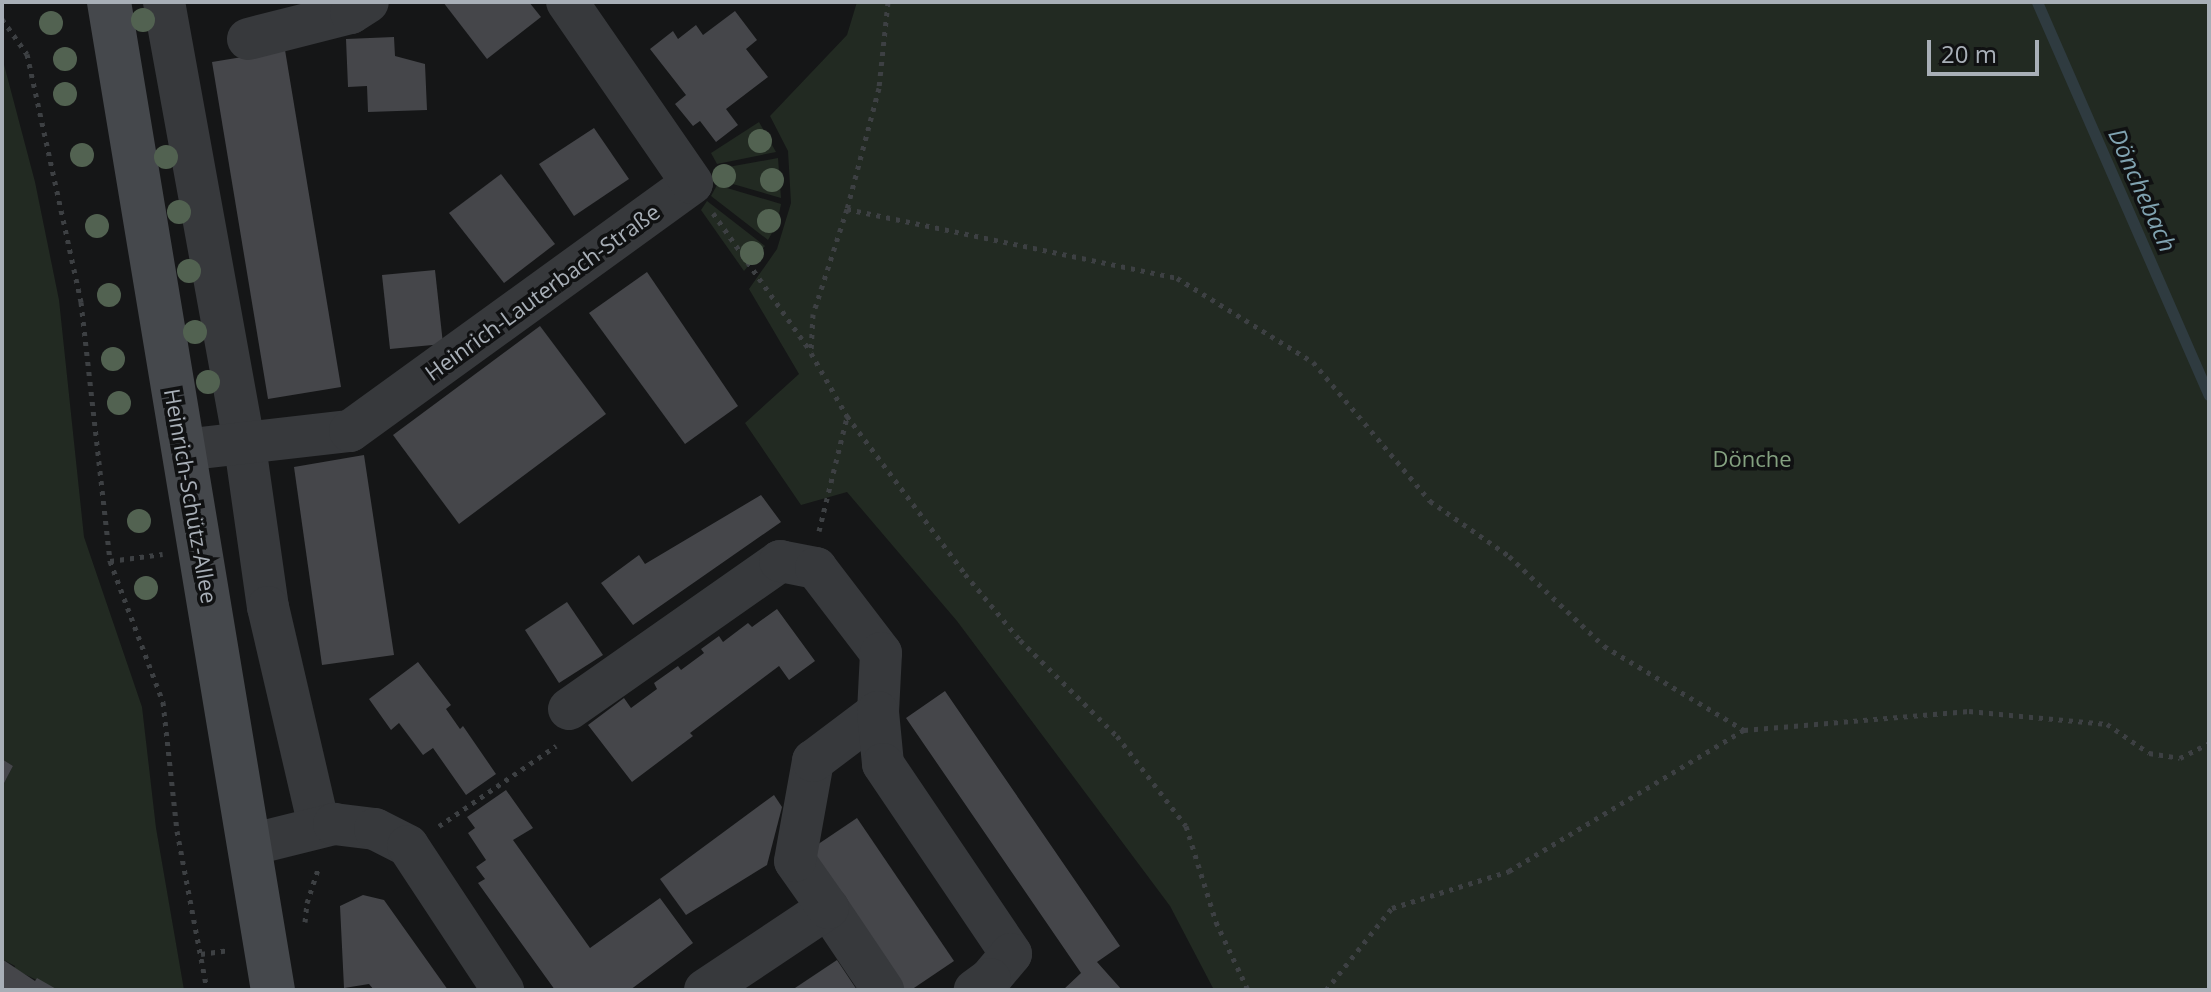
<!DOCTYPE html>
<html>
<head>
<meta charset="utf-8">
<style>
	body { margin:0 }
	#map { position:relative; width:2211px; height:992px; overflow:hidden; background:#151617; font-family:"Open Sans",sans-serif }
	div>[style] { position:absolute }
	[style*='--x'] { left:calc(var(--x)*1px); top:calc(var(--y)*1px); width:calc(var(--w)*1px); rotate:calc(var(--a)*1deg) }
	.green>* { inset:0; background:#222a22 }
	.stream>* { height:11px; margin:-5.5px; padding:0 5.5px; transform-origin:5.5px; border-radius:5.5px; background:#2f3b40 }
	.building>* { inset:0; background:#45464a }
	.path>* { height:5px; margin-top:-2.5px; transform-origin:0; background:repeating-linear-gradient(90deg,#3d4043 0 4px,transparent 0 10px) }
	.minor>* { height:42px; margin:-21px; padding:0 21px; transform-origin:21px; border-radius:21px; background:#37393c }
	.secondary>* { height:44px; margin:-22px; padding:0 22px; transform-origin:22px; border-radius:22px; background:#45484c }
	.trees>* { width:24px; height:24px; margin:-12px; border-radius:50%; background:#526251 }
	span { translate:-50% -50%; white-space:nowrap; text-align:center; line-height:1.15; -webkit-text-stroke:7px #101112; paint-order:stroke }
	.street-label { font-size:22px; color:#a8afb7 }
	.park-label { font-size:22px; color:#84a180 }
	.water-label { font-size:24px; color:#80a3b1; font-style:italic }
	.frame { position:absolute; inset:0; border:4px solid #a8afb7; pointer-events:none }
	.scale { position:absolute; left:1927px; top:40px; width:112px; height:36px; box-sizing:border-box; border:4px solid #a8afb7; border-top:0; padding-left:10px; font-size:24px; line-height:28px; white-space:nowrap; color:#a8afb7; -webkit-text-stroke:6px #101112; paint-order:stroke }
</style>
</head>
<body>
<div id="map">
	<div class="green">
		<i style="clip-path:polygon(857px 2px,2209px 2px,2209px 990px,1214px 990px,1170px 906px,957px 621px,847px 492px,801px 505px,745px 423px,799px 374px,749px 289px,777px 249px,791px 203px,788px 151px,770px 116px,847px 35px)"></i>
		<i style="clip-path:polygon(2px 57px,35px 182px,59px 300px,84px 537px,142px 707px,156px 828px,184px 990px,57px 990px,14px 969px,15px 966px,2px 959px,2px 787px,13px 766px,2px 759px)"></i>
		<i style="clip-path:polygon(759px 122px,776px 152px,717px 164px,711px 153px)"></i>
		<i style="clip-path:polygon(778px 158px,781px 198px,719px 180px,717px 169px)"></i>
		<i style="clip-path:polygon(717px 185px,781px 204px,777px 224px,768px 240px,711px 196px)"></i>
		<i style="clip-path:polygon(707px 201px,765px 246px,744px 271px,701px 210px)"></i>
	</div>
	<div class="stream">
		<i style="--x:2037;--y:2;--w:429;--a:66.4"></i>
	</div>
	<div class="building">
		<i style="clip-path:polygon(443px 2px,529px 2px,541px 17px,487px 59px)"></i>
		<i style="clip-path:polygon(735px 11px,757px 40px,746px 49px,768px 77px,726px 109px,738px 125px,716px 142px,700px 121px,693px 126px,675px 104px,686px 95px,650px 49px,673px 31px,678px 39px,696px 25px,703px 35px)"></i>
		<i style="clip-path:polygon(394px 37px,395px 56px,425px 64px,427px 110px,368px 112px,367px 86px,348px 87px,346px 39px)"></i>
		<i style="clip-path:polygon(285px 50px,341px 387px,268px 399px,212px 62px)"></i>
		<i style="clip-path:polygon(594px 128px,629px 179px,574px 216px,539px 164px)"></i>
		<i style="clip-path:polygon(501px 174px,555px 244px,504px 283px,449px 213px)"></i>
		<i style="clip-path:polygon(435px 270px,443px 344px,390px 349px,382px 275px)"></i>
		<i style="clip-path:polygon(647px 272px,738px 406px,685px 444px,589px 313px)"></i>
		<i style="clip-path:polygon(540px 326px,606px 414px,459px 524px,393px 435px)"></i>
		<i style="clip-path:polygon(364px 455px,394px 655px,322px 665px,294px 467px)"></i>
		<i style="clip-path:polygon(761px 495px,781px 522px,633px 625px,601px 583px,639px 555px,645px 564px)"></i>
		<i style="clip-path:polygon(567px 602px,603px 655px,559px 683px,525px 630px)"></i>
		<i style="clip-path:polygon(777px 609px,815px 661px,789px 680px,779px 666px,690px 733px,693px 736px,632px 782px,588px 725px,624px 698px,631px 708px,657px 689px,654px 683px,678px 666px,681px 670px,704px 653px,701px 649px,719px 636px,723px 642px,748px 623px,752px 627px)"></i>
		<i style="clip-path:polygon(418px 662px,451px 705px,446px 709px,460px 729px,463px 726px,496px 774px,466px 795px,433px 748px,423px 755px,399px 723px,391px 730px,369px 699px)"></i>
		<i style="clip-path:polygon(945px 691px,1120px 946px,1097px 962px,1122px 990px,1063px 990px,1081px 973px,906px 718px)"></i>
		<i style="clip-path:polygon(2px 759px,13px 766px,2px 787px)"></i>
		<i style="clip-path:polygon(506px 790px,533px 828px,513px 840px,590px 948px,660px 898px,693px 943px,630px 990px,555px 990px,478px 883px,485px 879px,476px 867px,486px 860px,468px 833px,475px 828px,467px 817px)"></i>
		<i style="clip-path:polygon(774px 795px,782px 807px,767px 865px,686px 915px,660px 879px)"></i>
		<i style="clip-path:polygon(857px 818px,954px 961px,911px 990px,898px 990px,805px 853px)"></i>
		<i style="clip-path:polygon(363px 895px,384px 900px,448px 990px,374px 990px,369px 984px,344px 988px,340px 906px)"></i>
		<i style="clip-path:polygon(2px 959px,35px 981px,37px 978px,58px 990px,2px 990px)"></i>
		<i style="clip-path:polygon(837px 960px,857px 990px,792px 990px)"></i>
	</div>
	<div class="path">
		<i style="--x:888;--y:2;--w:86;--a:96"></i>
		<i style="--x:879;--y:88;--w:125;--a:104.8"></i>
		<i style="--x:847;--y:209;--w:110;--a:107.9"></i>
		<i style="--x:813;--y:314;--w:39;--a:93"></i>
		<i style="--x:811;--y:353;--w:73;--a:60.3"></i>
		<i style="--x:847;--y:416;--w:197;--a:53.2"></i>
		<i style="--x:965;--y:574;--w:86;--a:50.2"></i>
		<i style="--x:1020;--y:640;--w:136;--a:44.7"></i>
		<i style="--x:1117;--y:736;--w:113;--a:52.5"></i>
		<i style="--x:1186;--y:826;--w:101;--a:72.6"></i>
		<i style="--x:1216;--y:922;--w:75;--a:64.8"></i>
		<i style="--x:2;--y:19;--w:43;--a:54.5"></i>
		<i style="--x:27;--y:54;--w:254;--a:77.7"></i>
		<i style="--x:81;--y:302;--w:261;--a:83.6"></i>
		<i style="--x:110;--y:561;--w:151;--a:69.4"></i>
		<i style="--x:163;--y:702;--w:130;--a:83.8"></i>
		<i style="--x:177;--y:831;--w:162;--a:79.3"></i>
		<i style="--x:847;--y:209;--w:337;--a:11.8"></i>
		<i style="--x:1177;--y:278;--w:160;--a:31.7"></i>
		<i style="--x:1313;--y:362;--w:182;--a:49.9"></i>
		<i style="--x:1430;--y:501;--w:96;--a:34.8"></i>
		<i style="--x:1509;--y:556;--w:131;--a:43.5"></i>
		<i style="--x:1604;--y:646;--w:163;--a:31"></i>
		<i style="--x:1744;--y:730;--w:226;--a:-4.8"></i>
		<i style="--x:1969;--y:711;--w:139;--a:5.4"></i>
		<i style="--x:2107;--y:724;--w:51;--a:34.6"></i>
		<i style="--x:2149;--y:753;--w:31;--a:9"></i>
		<i style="--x:2180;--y:758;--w:33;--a:-27"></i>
		<i style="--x:713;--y:213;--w:170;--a:54.8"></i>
		<i style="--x:819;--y:531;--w:117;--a:-76.2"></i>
		<i style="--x:110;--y:561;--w:53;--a:-7.5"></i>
		<i style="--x:439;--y:826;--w:142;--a:-34.4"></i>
		<i style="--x:305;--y:922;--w:19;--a:-84"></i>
		<i style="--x:307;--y:903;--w:39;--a:-72"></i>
		<i style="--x:201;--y:954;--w:27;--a:-8"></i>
		<i style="--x:1326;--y:990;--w:105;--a:-51.2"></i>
		<i style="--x:1392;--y:908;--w:123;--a:-17.5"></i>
		<i style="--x:1509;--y:871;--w:274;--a:-31"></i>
	</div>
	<div class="minor">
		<i style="--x:164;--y:2;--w:451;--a:79.7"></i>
		<i style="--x:245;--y:446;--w:163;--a:81.9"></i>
		<i style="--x:268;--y:607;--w:225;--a:76.9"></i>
		<i style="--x:248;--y:39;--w:106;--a:-14.2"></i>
		<i style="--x:351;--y:13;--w:20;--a:-33"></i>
		<i style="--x:183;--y:450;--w:168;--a:-6.5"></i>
		<i style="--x:350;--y:431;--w:422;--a:-35.9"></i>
		<i style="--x:692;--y:183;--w:220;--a:-124.6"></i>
		<i style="--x:569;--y:709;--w:258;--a:-35"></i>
		<i style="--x:780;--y:561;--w:37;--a:11"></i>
		<i style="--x:816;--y:568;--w:107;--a:52.6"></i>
		<i style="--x:881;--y:653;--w:59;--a:92.9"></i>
		<i style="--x:249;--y:845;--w:88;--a:-13.9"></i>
		<i style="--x:334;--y:824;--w:41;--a:7"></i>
		<i style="--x:375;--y:829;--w:37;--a:27"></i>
		<i style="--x:408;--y:846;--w:173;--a:56.6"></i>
		<i style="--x:828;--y:908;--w:99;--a:56.1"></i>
		<i style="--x:705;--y:990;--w:148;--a:-33.7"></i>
		<i style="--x:828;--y:908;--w:57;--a:-125.1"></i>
		<i style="--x:795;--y:861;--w:102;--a:-79.8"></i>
		<i style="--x:813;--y:761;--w:81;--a:-37"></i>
		<i style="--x:878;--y:712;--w:52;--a:84.5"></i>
		<i style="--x:883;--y:764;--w:229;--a:56"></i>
		<i style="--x:1011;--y:954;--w:33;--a:130"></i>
		<i style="--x:990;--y:979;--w:19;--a:144"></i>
	</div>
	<div class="secondary">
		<i style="--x:109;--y:2;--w:1002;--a:80.58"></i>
	</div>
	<div class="trees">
		<i style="left:143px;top:20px"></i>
		<i style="left:51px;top:23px"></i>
		<i style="left:65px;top:59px"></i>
		<i style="left:65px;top:94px"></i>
		<i style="left:760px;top:141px"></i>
		<i style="left:82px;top:155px"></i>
		<i style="left:166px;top:157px"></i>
		<i style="left:724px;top:176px"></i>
		<i style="left:772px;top:180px"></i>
		<i style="left:179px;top:212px"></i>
		<i style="left:769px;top:221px"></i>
		<i style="left:97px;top:226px"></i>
		<i style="left:752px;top:253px"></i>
		<i style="left:189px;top:271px"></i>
		<i style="left:109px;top:295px"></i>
		<i style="left:195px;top:332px"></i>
		<i style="left:113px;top:359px"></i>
		<i style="left:208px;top:382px"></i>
		<i style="left:119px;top:403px"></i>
		<i style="left:139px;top:521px"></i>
		<i style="left:146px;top:588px"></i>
	</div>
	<div class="street-label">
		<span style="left:542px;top:292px;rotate:-36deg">Heinrich-Lauterbach-Straße</span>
		<span style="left:191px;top:496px;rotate:80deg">Heinrich-Schütz-Allee</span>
	</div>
	<div class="park-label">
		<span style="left:1752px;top:459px">Dönche</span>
	</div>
	<div class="water-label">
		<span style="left:2143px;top:190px;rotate:66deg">Dönchebach</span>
	</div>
	<div class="frame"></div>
	<div class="scale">20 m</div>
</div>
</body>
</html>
